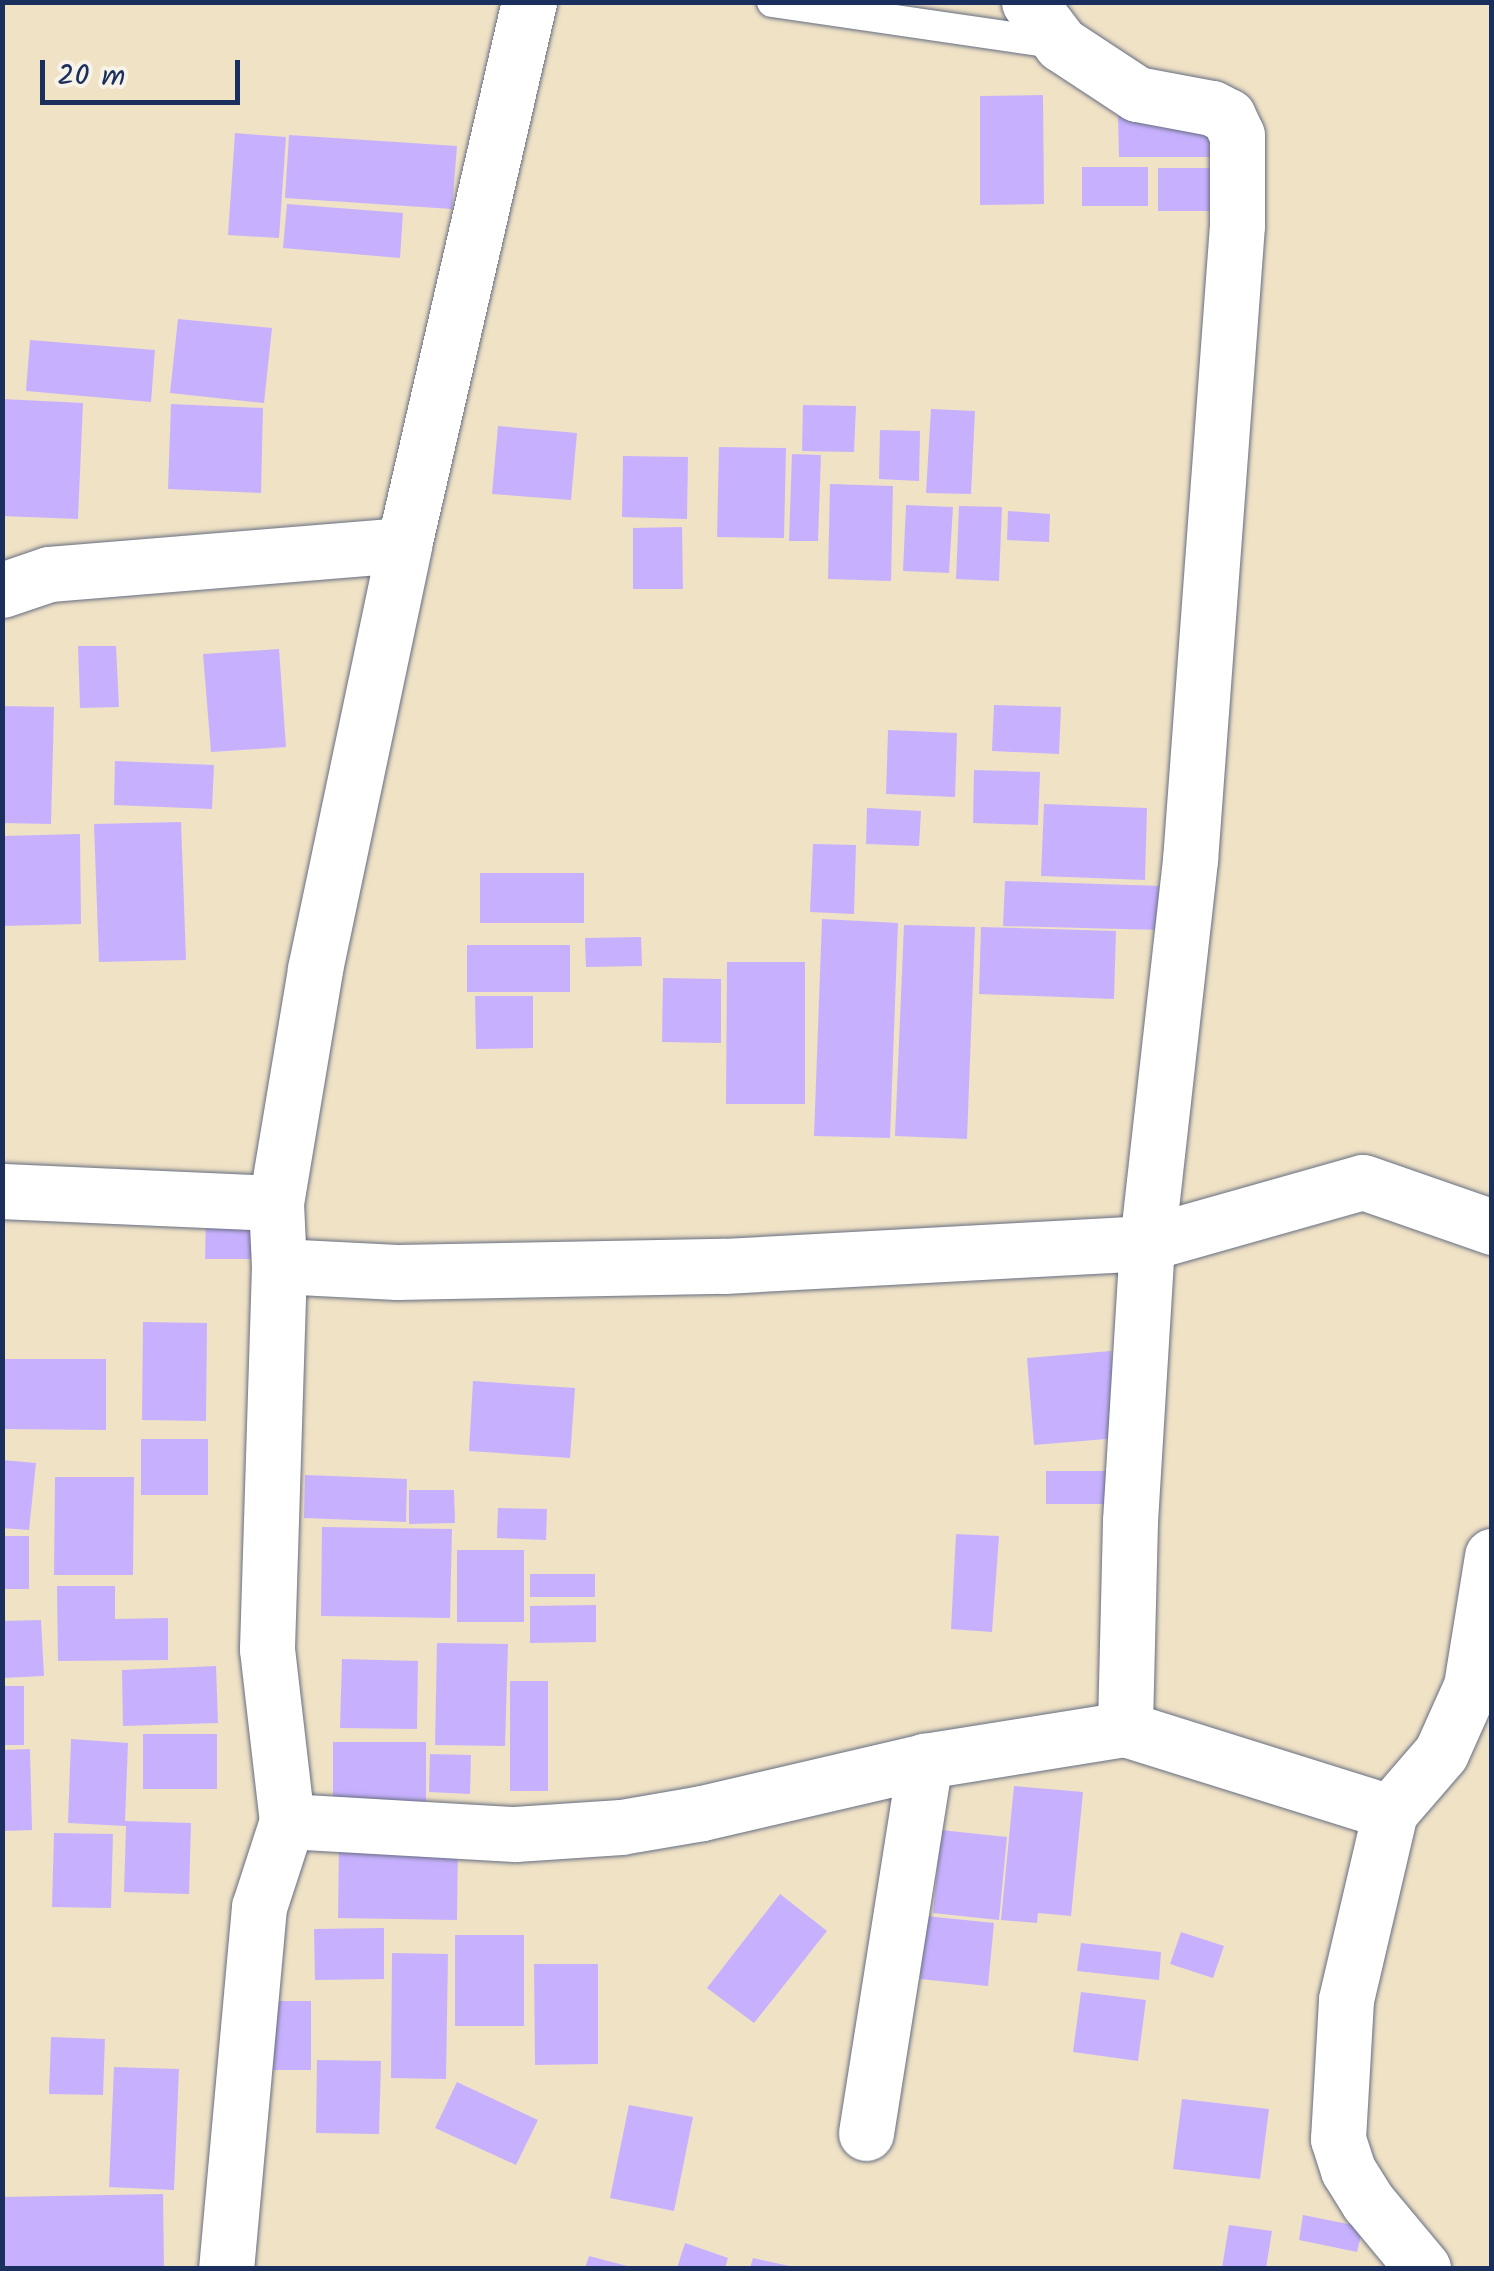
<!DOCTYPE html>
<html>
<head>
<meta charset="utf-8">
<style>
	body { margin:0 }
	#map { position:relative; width:1494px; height:2271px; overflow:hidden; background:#f0e2c5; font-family:Kalam,sans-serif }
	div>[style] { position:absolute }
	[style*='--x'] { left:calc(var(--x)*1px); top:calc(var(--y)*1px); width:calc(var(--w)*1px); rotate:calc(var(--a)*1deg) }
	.building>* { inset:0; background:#c7b1fe }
	.roads { filter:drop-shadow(0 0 2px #666e82) drop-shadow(0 0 2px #666e82) }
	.service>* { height:30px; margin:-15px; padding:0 15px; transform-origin:15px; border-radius:15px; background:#fff }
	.minor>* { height:55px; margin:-27.5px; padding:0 27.5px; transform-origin:27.5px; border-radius:27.5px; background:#fff }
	span { translate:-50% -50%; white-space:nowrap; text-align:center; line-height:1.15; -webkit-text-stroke:9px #f7f3e8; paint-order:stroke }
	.frame { position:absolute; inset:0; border:5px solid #1b2f5e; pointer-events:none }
	.scale { position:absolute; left:40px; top:60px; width:200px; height:45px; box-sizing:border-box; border:5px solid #1b2f5e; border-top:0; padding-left:12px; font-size:30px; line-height:35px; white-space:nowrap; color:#1b2f5e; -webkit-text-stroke:8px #f7f3e8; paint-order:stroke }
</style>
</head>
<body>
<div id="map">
	<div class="building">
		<i style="clip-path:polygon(1043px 95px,1044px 204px,980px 205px,980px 96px)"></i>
		<i style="clip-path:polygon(1118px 116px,1213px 116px,1213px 157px,1119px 157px)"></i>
		<i style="clip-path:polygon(235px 133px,286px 137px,279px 238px,228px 235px)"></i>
		<i style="clip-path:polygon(289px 135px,457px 146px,452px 209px,285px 198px)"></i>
		<i style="clip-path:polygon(1082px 167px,1148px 167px,1148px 206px,1082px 206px)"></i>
		<i style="clip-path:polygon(1158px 168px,1217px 168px,1217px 211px,1158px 211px)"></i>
		<i style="clip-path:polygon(287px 204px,403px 213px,400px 258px,283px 248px)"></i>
		<i style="clip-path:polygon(178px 319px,272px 328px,264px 403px,170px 393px)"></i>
		<i style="clip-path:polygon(30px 340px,155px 350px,151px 402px,26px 391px)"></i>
		<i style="clip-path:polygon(2px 399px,83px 403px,78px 519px,2px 516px)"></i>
		<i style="clip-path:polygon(171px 404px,263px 408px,261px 493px,168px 489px)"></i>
		<i style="clip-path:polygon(803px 405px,856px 406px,854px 452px,802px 451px)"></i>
		<i style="clip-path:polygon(931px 409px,975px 411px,971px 494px,926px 493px)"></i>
		<i style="clip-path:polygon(498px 426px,577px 433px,571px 500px,492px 494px)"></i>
		<i style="clip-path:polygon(880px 430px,920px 431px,919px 481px,879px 479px)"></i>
		<i style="clip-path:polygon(719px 447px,786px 448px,784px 538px,717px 537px)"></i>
		<i style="clip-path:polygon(792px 454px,821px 455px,818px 541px,789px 541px)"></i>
		<i style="clip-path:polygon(623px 456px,688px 457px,687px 519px,622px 517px)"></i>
		<i style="clip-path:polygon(830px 484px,893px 486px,891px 581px,828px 579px)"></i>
		<i style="clip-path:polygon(906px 505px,953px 507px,949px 573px,903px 571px)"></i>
		<i style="clip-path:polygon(959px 506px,1002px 507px,999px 581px,956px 579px)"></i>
		<i style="clip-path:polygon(1008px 511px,1050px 514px,1049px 542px,1007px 540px)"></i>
		<i style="clip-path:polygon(682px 527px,683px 589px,633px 589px,633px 528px)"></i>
		<i style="clip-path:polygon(78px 646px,116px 646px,119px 707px,80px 708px)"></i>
		<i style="clip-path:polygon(279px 649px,286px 747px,211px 752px,203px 654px)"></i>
		<i style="clip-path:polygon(994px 705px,1061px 707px,1059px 754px,992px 751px)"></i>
		<i style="clip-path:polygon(2px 706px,54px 707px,51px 824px,2px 823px)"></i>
		<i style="clip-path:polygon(888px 730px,957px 733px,955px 797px,886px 794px)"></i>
		<i style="clip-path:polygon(115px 761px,214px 765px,212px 809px,114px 805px)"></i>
		<i style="clip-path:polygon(974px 770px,1040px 772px,1038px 825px,973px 823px)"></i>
		<i style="clip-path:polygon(1044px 804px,1147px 808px,1145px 880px,1041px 876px)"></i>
		<i style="clip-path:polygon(867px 808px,921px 811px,919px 846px,866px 844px)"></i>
		<i style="clip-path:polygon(181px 822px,186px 960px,99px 962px,94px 824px)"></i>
		<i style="clip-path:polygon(80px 834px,81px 924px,2px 926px,2px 836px)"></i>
		<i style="clip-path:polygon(813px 844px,856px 845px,854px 914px,810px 912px)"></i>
		<i style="clip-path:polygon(480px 873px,584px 873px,584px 923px,480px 923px)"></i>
		<i style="clip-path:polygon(1005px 881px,1162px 886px,1161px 930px,1003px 926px)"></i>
		<i style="clip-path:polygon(822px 919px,898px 923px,890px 1138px,814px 1136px)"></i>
		<i style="clip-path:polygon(904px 925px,975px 927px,967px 1139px,895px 1136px)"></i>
		<i style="clip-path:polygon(981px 927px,1116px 931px,1114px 999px,979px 994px)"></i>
		<i style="clip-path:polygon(641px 937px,642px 966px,586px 967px,585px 938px)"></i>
		<i style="clip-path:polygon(467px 945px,570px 945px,570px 992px,467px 992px)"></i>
		<i style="clip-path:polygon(727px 962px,805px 962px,805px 1104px,726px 1104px)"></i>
		<i style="clip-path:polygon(663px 978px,721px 979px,721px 1043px,662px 1042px)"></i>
		<i style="clip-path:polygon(475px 996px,533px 996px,533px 1048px,476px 1049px)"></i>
		<i style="clip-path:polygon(206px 1214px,260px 1215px,259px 1259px,205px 1259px)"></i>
		<i style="clip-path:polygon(143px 1322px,207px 1323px,206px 1421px,142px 1420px)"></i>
		<i style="clip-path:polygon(1111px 1351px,1118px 1438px,1034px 1445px,1027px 1358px)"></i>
		<i style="clip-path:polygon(2px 1359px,106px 1359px,106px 1430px,2px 1429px)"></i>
		<i style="clip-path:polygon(473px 1381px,575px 1388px,570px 1458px,469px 1451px)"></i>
		<i style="clip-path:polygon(141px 1439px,208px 1439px,208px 1495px,141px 1495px)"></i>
		<i style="clip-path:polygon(2px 1460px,36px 1463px,29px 1530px,2px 1528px)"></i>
		<i style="clip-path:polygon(1046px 1471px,1116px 1471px,1116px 1504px,1046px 1504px)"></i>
		<i style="clip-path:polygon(305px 1475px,407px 1479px,406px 1522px,304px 1518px)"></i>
		<i style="clip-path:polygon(55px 1477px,134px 1477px,133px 1575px,54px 1575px)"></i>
		<i style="clip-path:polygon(409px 1490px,454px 1490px,455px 1523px,409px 1524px)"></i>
		<i style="clip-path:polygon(498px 1508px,547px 1509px,546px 1540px,497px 1538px)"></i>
		<i style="clip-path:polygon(322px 1527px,452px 1529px,450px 1618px,321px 1616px)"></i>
		<i style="clip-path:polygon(956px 1534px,999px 1536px,992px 1632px,951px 1629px)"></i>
		<i style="clip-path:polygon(2px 1536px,29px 1536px,29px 1589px,2px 1589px)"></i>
		<i style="clip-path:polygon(457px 1550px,524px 1550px,524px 1622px,457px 1622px)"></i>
		<i style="clip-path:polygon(530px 1574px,595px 1574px,595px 1597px,530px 1597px)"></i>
		<i style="clip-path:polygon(57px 1586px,115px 1586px,115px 1619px,168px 1618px,168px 1660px,58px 1661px)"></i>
		<i style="clip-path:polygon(596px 1605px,596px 1642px,530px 1643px,530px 1606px)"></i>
		<i style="clip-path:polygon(41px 1620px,44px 1676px,2px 1678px,2px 1621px)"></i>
		<i style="clip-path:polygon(437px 1643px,508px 1644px,505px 1746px,435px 1745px)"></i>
		<i style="clip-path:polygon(342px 1659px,418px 1661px,417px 1729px,340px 1728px)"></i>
		<i style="clip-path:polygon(216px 1666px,218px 1723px,123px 1726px,122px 1670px)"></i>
		<i style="clip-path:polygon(510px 1681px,548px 1681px,548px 1791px,510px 1791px)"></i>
		<i style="clip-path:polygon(2px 1686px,24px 1686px,24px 1745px,2px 1745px)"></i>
		<i style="clip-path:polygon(143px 1734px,217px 1734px,217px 1789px,143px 1789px)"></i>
		<i style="clip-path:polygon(71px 1739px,128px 1743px,125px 1821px,191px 1823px,189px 1894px,124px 1892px,126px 1826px,68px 1823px)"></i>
		<i style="clip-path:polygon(333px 1742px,426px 1742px,426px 1816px,333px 1816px)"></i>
		<i style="clip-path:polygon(30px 1749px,32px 1830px,2px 1831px,2px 1750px)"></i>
		<i style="clip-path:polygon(430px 1754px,471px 1755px,470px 1794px,429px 1792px)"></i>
		<i style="clip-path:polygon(1014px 1786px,1083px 1792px,1071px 1916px,1038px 1913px,1037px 1923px,1001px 1920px)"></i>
		<i style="clip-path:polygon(941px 1830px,1007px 1837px,999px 1920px,933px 1913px)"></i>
		<i style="clip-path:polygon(54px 1833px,113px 1834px,111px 1908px,52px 1907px)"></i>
		<i style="clip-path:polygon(339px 1842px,458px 1843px,457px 1920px,338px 1918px)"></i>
		<i style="clip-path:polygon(780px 1894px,827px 1931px,754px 2023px,707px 1988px)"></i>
		<i style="clip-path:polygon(926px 1916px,994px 1923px,988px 1986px,920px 1979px)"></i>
		<i style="clip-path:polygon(384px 1928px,384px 1979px,315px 1980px,314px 1929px)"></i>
		<i style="clip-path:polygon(1181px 1932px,1224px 1946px,1213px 1978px,1170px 1964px)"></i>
		<i style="clip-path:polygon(455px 1935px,524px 1935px,524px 2026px,455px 2026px)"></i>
		<i style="clip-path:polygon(1081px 1943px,1161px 1952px,1159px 1980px,1077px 1971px)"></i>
		<i style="clip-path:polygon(392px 1953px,448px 1954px,446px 2079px,391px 2078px)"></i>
		<i style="clip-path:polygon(534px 1964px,598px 1964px,598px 2064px,535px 2065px)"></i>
		<i style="clip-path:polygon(1081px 1992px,1146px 2000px,1138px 2061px,1073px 2052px)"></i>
		<i style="clip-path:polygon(266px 2001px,311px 2001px,311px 2070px,266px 2070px)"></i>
		<i style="clip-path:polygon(51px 2037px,105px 2039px,103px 2095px,49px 2094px)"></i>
		<i style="clip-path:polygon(317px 2060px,381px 2061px,379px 2134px,316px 2133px)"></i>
		<i style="clip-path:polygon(114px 2067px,179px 2069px,174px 2190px,109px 2187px)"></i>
		<i style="clip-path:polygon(457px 2082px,538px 2120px,516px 2165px,435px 2128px)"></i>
		<i style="clip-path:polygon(1182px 2099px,1269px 2109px,1260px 2179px,1173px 2169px)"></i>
		<i style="clip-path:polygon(629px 2105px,693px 2117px,674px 2211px,610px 2198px)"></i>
		<i style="clip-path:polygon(163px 2194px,164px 2268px,2px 2268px,2px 2197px)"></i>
		<i style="clip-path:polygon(1303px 2215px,1363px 2227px,1357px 2252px,1299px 2240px)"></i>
		<i style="clip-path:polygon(1229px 2225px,1272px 2231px,1266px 2268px,1222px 2268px)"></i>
		<i style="clip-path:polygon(685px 2243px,728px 2258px,725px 2268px,677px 2268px)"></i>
		<i style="clip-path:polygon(589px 2256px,631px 2267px,631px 2268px,585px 2268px)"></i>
		<i style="clip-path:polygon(753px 2258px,794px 2267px,793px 2268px,750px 2268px)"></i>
	</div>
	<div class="roads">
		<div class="service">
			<i style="--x:772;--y:2;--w:292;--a:8.3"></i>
		</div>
		<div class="minor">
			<i style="--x:1029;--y:2;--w:53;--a:52.7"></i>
			<i style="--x:1061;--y:44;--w:91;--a:33.3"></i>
			<i style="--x:1137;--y:94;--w:76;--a:10.6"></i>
			<i style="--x:1212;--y:108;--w:18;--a:27"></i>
			<i style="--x:1228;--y:116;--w:21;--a:65"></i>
			<i style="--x:1237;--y:135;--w:90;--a:90"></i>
			<i style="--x:1237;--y:225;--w:637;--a:94.23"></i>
			<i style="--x:1190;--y:860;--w:385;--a:96.4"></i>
			<i style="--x:1147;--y:1243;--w:279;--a:93.5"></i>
			<i style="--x:1130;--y:1521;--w:208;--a:91.4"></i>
			<i style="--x:2;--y:590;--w:50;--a:-18.8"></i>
			<i style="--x:49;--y:574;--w:356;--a:-4.7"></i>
			<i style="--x:2;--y:1191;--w:274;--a:2.5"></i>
			<i style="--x:276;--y:1203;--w:63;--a:87.3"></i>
			<i style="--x:279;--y:1266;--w:383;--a:91.8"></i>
			<i style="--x:267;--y:1649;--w:173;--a:83.4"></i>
			<i style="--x:287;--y:1821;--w:90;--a:108"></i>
			<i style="--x:259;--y:1907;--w:363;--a:95.2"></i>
			<i style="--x:276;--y:1203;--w:237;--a:-80.5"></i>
			<i style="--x:315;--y:969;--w:433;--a:-78.1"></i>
			<i style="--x:404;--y:545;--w:557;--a:-77.04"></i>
			<i style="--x:279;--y:1266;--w:118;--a:2.9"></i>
			<i style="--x:397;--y:1272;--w:327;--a:-1.1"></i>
			<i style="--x:724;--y:1266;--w:424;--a:-3.1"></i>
			<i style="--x:1147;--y:1243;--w:224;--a:-15.8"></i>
			<i style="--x:1363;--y:1182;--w:137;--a:19.2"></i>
			<i style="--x:1390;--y:1812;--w:78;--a:-49.2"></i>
			<i style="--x:1441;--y:1753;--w:73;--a:-65.9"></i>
			<i style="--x:1471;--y:1686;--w:132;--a:-80.8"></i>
			<i style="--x:287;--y:1821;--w:228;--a:3.3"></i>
			<i style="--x:515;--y:1834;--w:106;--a:-3.8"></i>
			<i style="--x:621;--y:1827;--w:82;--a:-9.8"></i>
			<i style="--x:702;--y:1813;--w:229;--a:-13.1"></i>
			<i style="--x:925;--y:1761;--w:203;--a:-9.1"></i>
			<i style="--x:1125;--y:1729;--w:278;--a:17.4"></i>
			<i style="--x:1390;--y:1812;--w:193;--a:103.2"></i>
			<i style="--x:1346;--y:2000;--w:139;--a:93.3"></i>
			<i style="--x:1338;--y:2139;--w:33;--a:72"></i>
			<i style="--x:1348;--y:2170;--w:38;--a:58"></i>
			<i style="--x:1368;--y:2202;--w:86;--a:50.2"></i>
			<i style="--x:866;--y:2133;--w:377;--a:-81"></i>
		</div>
	</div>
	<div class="frame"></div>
	<div class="scale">20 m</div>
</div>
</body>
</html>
